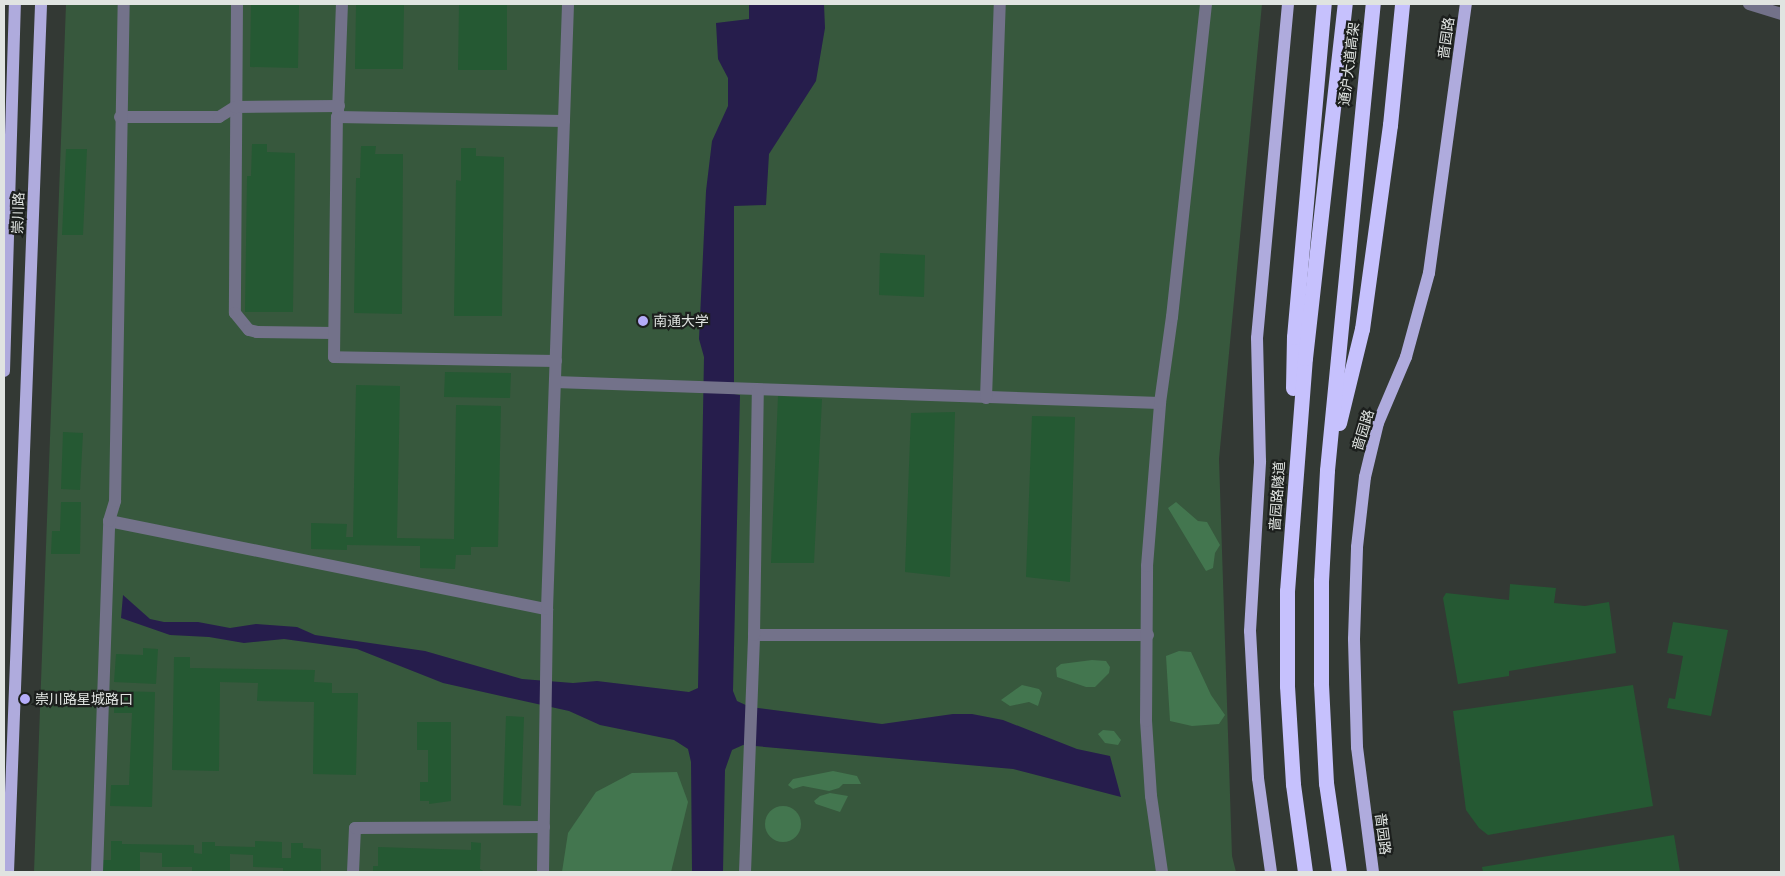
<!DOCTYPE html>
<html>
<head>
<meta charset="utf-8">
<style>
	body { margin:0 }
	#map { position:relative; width:1785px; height:876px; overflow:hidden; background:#333934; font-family:Helvetica,"Noto Sans SC",sans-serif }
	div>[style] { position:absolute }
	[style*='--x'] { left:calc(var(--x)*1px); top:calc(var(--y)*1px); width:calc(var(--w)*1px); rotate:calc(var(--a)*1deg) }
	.green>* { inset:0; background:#37583d }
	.forest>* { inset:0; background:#43764f }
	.round { border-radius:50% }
	.water>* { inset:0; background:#261d4c }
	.building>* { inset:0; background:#255933 }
	.minor>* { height:12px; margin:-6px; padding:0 6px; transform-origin:6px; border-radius:6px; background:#73728a }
	.major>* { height:12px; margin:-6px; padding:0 6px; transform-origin:6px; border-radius:6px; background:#afabdd }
	.highway>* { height:15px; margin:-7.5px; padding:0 7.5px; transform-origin:7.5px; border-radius:7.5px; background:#c6c1fd }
	.dots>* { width:14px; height:14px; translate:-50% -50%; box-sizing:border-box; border:2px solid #1c1f1d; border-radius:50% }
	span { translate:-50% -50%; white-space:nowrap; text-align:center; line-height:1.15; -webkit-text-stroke:4.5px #1c1f1d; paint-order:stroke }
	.street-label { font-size:14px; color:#e0e4e1 }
	.poi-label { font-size:14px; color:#e0e4e1 }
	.left { translate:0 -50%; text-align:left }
	.frame { position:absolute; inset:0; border:5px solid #e0e4e1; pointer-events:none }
</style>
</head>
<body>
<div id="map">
	<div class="green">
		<i style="clip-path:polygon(66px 4px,1262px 4px,1219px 459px,1232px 856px,1236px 872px,34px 872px)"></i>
	</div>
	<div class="forest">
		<i style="clip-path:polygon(1176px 502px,1198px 521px,1207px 522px,1220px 545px,1215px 553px,1213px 568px,1206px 571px,1168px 508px)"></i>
		<i style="clip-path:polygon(1179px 651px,1191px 652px,1211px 695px,1225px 715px,1219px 724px,1192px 726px,1170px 721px,1166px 656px)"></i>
		<i style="clip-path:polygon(1092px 660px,1106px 661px,1110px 667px,1109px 673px,1095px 687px,1086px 687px,1057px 677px,1056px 668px,1061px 664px)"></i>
		<i style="clip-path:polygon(1022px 685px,1039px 689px,1042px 693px,1038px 706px,1029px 702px,1010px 706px,1001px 700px)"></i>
		<i style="clip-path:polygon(1103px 730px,1114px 731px,1121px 740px,1118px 745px,1105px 743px,1098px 734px)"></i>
		<i style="clip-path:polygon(833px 771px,857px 776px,861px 784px,843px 784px,839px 788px,829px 791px,803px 786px,793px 789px,788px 785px,793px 779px)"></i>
		<i style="clip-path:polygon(677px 772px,688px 802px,671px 872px,562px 872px,568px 833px,596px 792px,632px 773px)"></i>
		<i style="clip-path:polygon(830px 793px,848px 796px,840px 812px,816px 804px,814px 801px,820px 796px)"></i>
		<i class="round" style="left:765px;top:806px;width:36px;height:36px"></i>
	</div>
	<div class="water">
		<i style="clip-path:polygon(749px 4px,824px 4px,825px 28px,816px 81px,769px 154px,766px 205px,734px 206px,734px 394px,740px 395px,733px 691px,737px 701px,750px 707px,882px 724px,953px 714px,972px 714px,1003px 720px,1077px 749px,1110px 756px,1121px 797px,1013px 769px,743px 745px,732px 750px,725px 770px,723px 872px,692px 872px,691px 762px,688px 749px,674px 740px,600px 725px,569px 711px,443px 683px,357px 649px,284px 639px,244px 643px,209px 637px,170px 635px,121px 618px,123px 595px,150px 619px,164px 622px,198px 622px,230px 628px,256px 624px,297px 627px,315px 635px,425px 651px,522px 679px,573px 683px,597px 681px,689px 692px,698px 688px,704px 357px,699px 339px,706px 191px,712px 141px,728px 106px,728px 78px,718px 59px,716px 23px,749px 19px)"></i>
	</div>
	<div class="building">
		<i style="clip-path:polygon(251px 4px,299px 4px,298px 68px,250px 67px)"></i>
		<i style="clip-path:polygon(356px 4px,404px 4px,403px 69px,355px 69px)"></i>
		<i style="clip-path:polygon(459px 4px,507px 4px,507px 70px,458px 70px)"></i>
		<i style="clip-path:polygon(252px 144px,267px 144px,267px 152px,295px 153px,293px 312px,245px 312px,247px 176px,251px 176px)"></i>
		<i style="clip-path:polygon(361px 146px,376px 146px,375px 154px,403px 154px,402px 314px,354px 313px,356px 178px,360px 178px)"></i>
		<i style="clip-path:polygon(461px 148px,476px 148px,476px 156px,504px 157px,502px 316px,454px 316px,456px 180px,461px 181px)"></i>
		<i style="clip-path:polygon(66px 149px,87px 149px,83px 235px,62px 235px)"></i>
		<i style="clip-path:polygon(880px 253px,925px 255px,924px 297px,879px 295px)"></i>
		<i style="clip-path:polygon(445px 372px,511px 373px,510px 398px,444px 397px)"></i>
		<i style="clip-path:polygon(356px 385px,400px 386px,397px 538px,454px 539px,456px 405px,501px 406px,498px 547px,471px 547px,471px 555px,456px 555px,455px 569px,420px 568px,420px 546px,347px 545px,347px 550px,311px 549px,311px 523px,347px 524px,346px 537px,353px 537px)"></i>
		<i style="clip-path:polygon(778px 396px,822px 399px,814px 563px,771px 563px)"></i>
		<i style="clip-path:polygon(955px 412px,950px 577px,905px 572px,911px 413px)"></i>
		<i style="clip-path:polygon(1032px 416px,1075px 417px,1070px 582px,1026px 577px)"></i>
		<i style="clip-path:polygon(63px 432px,83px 433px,80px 490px,61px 489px)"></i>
		<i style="clip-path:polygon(61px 502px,81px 502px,80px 554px,51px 554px,52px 531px,60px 531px)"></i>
		<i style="clip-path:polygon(1510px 584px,1556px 588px,1554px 603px,1585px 606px,1609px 602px,1616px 653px,1509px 671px,1509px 676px,1458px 684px,1443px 598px,1446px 593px,1509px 600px)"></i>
		<i style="clip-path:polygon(1673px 622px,1728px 630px,1711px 716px,1667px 708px,1669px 698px,1675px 699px,1683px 656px,1667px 653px)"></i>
		<i style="clip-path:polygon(143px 648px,158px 649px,156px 684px,114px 682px,116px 654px,143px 655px)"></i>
		<i style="clip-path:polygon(174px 657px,190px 657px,190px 668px,315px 670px,314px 682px,332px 683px,332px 693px,358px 693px,356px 775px,313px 774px,314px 702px,257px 701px,258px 683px,220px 682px,219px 771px,172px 770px)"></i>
		<i style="clip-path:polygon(1633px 685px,1653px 806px,1488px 835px,1479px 828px,1466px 810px,1453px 711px)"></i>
		<i style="clip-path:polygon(115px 691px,155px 692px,152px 807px,110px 806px,111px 785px,129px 785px,132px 713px,114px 713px)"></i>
		<i style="clip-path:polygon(506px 716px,524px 717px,521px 806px,503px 805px)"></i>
		<i style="clip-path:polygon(417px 722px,451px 722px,451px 801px,429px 804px,429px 801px,420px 801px,420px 782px,428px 782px,428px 750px,417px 750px)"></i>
		<i style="clip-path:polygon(1674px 835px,1680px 872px,1483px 872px,1482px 867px)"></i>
		<i style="clip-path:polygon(111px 841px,122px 841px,122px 844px,194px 845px,194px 853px,202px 854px,202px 842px,215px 842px,215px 846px,255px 847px,255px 841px,282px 842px,282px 858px,291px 858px,291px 843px,303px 843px,303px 848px,321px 849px,321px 872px,283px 872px,283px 868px,253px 867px,253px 855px,230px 854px,230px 872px,192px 872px,192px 867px,162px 867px,162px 853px,140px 852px,140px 872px,101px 872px,101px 860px,111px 860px)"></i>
		<i style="clip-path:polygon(471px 842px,481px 843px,480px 869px,485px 872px,373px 872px,373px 866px,378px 866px,378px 847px,471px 850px)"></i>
	</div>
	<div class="minor">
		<i style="--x:237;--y:4;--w:309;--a:90.4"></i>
		<i style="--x:235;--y:313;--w:22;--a:51"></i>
		<i style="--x:249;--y:330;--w:8;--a:14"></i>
		<i style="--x:257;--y:332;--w:77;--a:0.7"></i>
		<i style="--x:1749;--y:4;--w:34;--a:17"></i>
		<i style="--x:338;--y:112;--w:108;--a:-87.9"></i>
		<i style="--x:120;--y:117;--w:99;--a:0"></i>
		<i style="--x:219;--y:117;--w:19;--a:-32"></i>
		<i style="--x:235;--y:107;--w:104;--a:-0.6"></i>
		<i style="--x:556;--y:361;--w:222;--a:-179"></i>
		<i style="--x:334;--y:357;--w:240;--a:-89.3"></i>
		<i style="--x:337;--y:117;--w:227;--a:1"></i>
		<i style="--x:555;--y:382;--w:605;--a:1.99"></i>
		<i style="--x:986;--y:398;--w:394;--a:-88"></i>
		<i style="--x:109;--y:521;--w:447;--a:11.4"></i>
		<i style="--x:754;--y:635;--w:394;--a:0"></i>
		<i style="--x:97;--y:872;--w:351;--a:-88"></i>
		<i style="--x:109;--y:521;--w:21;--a:-73"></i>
		<i style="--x:115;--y:501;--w:497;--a:-89"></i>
		<i style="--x:353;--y:872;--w:44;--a:-87.4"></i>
		<i style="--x:355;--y:828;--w:189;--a:-0.3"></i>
		<i style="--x:543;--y:872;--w:263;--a:-89.1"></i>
		<i style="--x:547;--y:609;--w:605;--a:-88.01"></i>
		<i style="--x:745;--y:872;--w:237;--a:-87.8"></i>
		<i style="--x:754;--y:635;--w:245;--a:-89.1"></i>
		<i style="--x:1162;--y:872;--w:77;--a:-98.2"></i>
		<i style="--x:1151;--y:796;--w:75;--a:-93.8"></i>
		<i style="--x:1146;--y:721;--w:155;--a:-89.6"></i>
		<i style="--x:1147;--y:566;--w:164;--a:-85.4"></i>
		<i style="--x:1160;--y:403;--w:87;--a:-82.1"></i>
		<i style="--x:1172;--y:317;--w:315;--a:-83.8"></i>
	</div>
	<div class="major">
		<i style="--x:4;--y:371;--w:367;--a:-88.3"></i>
		<i style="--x:8;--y:872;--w:869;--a:-87.82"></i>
		<i style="--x:1271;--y:872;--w:95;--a:-97.9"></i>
		<i style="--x:1258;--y:778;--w:147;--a:-93.1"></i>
		<i style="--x:1250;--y:631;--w:170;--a:-86.6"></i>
		<i style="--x:1260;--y:461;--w:123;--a:-91.4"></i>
		<i style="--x:1257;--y:338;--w:335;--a:-84.7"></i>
		<i style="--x:1373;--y:872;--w:126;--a:-97.3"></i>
		<i style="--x:1357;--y:747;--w:108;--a:-91.6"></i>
		<i style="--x:1354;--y:639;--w:92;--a:-88.1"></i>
		<i style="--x:1357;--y:547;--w:70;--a:-83.5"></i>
		<i style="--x:1365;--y:477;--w:56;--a:-76.5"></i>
		<i style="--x:1378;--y:423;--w:72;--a:-67"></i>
		<i style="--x:1406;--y:357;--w:87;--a:-74.7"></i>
		<i style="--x:1429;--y:273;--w:272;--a:-82.2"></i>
	</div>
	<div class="highway">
		<i style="--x:1293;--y:388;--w:51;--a:-88.9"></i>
		<i style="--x:1294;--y:337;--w:334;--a:-84.9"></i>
		<i style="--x:1339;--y:423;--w:97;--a:-76.3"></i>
		<i style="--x:1362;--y:329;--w:206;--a:-82.2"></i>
		<i style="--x:1390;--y:125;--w:122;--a:-84.3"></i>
		<i style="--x:1305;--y:872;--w:89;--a:-97.8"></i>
		<i style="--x:1293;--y:784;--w:98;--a:-93.5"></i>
		<i style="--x:1287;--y:686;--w:95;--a:-90"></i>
		<i style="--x:1287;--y:591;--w:234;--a:-85.6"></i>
		<i style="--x:1305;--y:358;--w:356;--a:-83.6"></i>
		<i style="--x:1339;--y:872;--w:90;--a:-98.3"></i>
		<i style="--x:1326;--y:783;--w:100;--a:-92.9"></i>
		<i style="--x:1321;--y:683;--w:102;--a:-90"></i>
		<i style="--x:1321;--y:581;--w:111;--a:-86.9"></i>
		<i style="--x:1327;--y:470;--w:468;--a:-84.4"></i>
	</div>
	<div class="dots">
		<i style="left:643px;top:321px;background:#b4acf9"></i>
		<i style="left:25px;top:699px;background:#b4acf9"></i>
	</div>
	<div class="street-label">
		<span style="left:1446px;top:38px;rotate:-82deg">啬园路</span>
		<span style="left:1349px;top:64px;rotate:-83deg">通沪大道高架</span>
		<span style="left:18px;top:213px;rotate:-88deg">崇川路</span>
		<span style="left:1363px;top:430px;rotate:-73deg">啬园路</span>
		<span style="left:1277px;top:496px;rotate:-86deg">啬园路隧道</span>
		<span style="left:1383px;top:834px;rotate:83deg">啬园路</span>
	</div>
	<div class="poi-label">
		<span class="left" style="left:653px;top:321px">南通大学</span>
		<span class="left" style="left:35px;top:699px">崇川路星城路口</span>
	</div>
	<div class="frame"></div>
</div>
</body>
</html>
